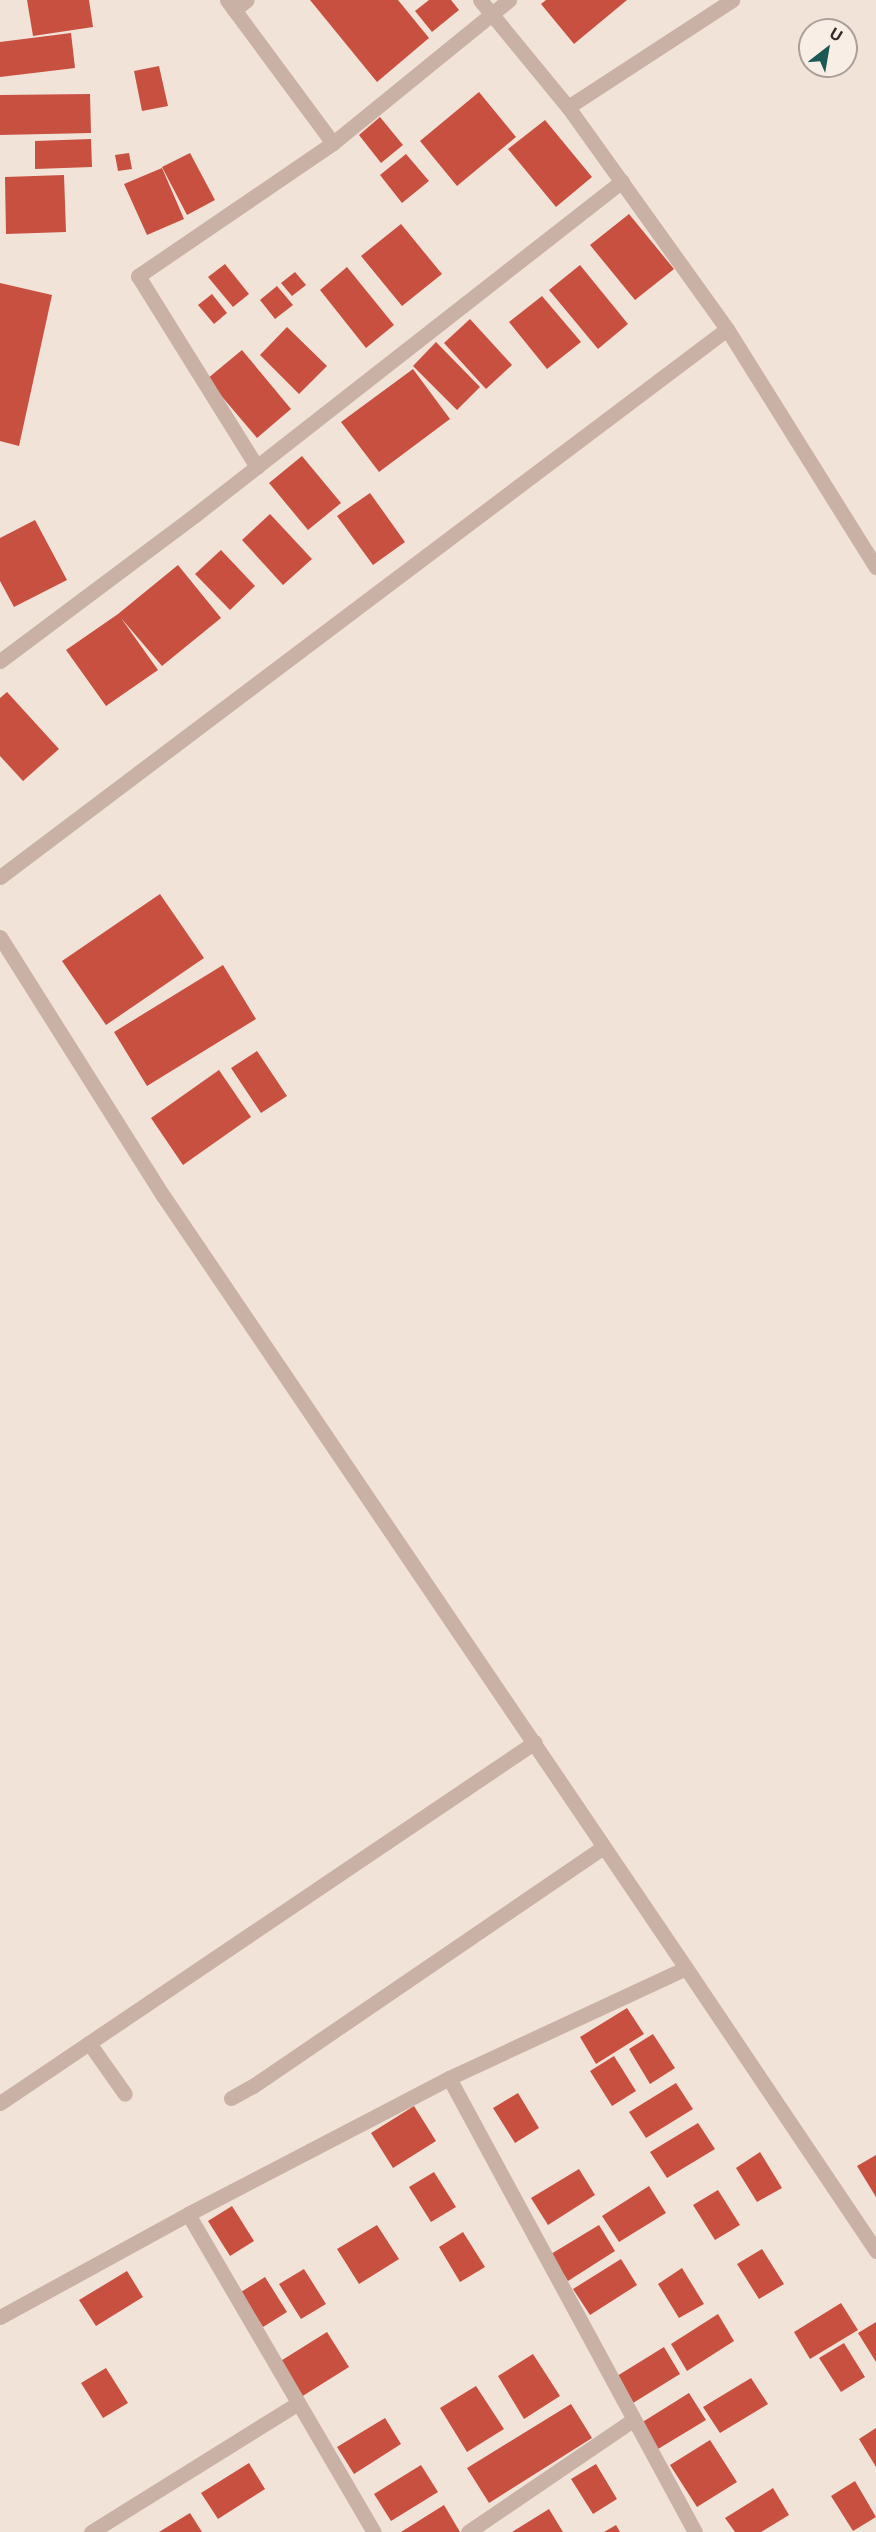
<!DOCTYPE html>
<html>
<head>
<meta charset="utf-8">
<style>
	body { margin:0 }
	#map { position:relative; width:876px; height:2532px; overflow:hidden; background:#f2e3d9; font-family:"Open Sans",sans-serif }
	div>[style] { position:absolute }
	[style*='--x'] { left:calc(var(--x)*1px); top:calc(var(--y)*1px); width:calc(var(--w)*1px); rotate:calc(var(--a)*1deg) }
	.building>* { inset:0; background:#c85041 }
	.minor>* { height:15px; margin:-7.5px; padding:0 7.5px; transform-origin:7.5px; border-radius:7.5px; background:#cab1a5 }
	span { translate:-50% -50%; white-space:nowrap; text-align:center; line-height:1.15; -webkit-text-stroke:5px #f9eee6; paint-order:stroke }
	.north { position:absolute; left:798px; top:18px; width:60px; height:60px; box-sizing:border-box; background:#f9eee6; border:2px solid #ab9f9a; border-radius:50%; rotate:31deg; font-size:16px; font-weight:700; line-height:24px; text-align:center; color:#362927 }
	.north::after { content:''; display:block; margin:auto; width:21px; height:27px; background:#1c5854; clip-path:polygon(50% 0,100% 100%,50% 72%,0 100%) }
</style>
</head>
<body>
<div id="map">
	<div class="building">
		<i style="clip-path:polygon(27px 0,89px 0,93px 27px,33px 36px)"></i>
		<i style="clip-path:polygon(310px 0,398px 0,429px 38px,377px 82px)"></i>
		<i style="clip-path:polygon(429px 0,451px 0,459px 10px,432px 32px,415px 11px)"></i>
		<i style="clip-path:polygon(546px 0,627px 0,574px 44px,541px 4px)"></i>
		<i style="clip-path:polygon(71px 33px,75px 68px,0 77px,0 42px)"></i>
		<i style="clip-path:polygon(159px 66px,168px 106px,142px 111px,134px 71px)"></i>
		<i style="clip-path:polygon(479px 92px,516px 137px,457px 186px,420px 141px)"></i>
		<i style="clip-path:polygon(90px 94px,91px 133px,0 135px,0 95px)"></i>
		<i style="clip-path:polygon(380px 117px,403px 145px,381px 163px,359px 135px)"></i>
		<i style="clip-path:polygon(545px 120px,592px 177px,556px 207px,508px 149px)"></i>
		<i style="clip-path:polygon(91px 139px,92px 167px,35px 169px,35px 141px)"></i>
		<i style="clip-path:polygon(129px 153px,132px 169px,118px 171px,115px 155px)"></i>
		<i style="clip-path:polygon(190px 153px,215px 200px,187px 215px,162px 167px)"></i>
		<i style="clip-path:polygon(406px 154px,429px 181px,402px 203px,380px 175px)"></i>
		<i style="clip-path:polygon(162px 168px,184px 219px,147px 235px,124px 184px)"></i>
		<i style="clip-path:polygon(64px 175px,66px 232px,6px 234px,5px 177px)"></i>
		<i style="clip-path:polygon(629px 214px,674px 269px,635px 300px,590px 245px)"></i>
		<i style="clip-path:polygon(401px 224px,442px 274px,402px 306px,361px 256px)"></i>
		<i style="clip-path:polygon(225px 264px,249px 294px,233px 307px,208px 277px)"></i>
		<i style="clip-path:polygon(580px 265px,628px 324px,598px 349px,549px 290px)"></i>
		<i style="clip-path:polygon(347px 267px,394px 325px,366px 348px,320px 290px)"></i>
		<i style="clip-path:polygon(295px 272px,306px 285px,292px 296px,281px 283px)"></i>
		<i style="clip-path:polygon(0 283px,52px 295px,19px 446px,0 441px)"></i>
		<i style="clip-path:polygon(277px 286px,293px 305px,275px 319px,260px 300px)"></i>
		<i style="clip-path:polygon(212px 294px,227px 313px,214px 324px,198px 305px)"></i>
		<i style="clip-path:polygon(542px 296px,581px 342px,547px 369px,509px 322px)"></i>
		<i style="clip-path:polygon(470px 319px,512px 365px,486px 389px,444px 343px)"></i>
		<i style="clip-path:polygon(287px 327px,327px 366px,299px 394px,260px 355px)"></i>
		<i style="clip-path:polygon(436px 342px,480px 387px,457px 410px,413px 366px)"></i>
		<i style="clip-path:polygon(242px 350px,291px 409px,257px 438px,207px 379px)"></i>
		<i style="clip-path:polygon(413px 369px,450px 419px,379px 472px,341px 422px)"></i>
		<i style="clip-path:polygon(302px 456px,341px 503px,308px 530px,269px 483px)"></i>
		<i style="clip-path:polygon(370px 493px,405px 542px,373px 565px,337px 516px)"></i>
		<i style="clip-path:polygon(270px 514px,312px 559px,283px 585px,242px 540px)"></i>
		<i style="clip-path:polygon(35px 520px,67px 580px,14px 607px,0 581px,0 538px)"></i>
		<i style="clip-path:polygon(221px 550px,255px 586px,230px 610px,195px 574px)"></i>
		<i style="clip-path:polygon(178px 565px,221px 618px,162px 666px,121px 618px,158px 670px,106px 706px,66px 650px,118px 614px)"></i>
		<i style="clip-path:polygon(7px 692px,59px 749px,23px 781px,0 756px,0 698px)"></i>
		<i style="clip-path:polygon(160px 894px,204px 958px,106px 1025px,62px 961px)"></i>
		<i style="clip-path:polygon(223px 965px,256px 1019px,147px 1086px,114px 1032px)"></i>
		<i style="clip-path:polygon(257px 1051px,287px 1096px,261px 1113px,231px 1068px)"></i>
		<i style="clip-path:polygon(219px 1070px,251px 1117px,183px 1165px,151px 1118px)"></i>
		<i style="clip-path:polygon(627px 2008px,644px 2034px,596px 2064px,580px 2037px)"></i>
		<i style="clip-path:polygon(653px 2034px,675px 2068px,650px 2084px,629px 2049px)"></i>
		<i style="clip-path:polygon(614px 2056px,636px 2091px,612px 2106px,590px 2071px)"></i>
		<i style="clip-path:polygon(676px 2083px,693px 2109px,646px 2138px,629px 2112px)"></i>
		<i style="clip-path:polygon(518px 2093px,539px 2128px,515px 2143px,493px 2108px)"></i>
		<i style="clip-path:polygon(414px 2106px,436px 2141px,393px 2168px,371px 2133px)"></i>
		<i style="clip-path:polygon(698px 2123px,715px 2149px,667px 2178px,650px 2152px)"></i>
		<i style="clip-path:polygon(760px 2152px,782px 2188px,757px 2202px,736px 2168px)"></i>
		<i style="clip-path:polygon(876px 2155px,876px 2197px,857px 2166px)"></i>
		<i style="clip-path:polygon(579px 2169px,595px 2195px,548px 2225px,531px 2198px)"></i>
		<i style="clip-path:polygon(434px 2172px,456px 2207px,431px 2222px,409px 2187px)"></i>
		<i style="clip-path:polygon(649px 2186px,666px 2213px,619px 2242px,602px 2216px)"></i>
		<i style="clip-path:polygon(718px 2190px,740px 2225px,715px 2240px,693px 2205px)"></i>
		<i style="clip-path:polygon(232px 2206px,254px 2241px,230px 2256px,208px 2221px)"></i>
		<i style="clip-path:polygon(377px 2225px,399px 2259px,359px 2284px,337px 2249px)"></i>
		<i style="clip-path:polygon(599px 2225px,615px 2251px,568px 2281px,551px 2254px)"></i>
		<i style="clip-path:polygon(463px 2232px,485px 2267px,460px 2282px,439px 2247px)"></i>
		<i style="clip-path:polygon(762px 2249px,784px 2284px,759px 2299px,737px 2264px)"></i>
		<i style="clip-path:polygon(621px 2259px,637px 2285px,590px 2315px,573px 2289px)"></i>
		<i style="clip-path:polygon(682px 2268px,704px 2304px,679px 2318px,658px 2284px)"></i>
		<i style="clip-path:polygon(304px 2269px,326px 2304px,301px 2319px,279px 2284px)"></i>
		<i style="clip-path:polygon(127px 2271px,143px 2297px,96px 2326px,79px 2300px)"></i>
		<i style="clip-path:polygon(265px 2277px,287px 2312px,263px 2327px,241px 2292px)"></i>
		<i style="clip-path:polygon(841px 2303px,858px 2330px,810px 2359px,794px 2332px)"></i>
		<i style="clip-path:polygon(718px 2314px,734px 2341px,687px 2371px,671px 2344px)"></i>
		<i style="clip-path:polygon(876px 2322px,876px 2362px,858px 2333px)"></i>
		<i style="clip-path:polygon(327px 2332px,349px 2367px,301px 2397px,279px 2362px)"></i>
		<i style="clip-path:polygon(844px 2343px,865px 2377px,841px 2392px,819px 2358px)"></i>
		<i style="clip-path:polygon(664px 2347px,680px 2374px,633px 2403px,617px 2376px)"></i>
		<i style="clip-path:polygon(533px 2354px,560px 2396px,524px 2419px,498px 2376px)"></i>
		<i style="clip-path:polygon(106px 2368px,128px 2403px,103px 2418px,81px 2383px)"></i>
		<i style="clip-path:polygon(751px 2378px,768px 2404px,720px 2433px,703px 2407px)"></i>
		<i style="clip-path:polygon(476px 2386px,504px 2429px,467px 2452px,440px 2408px)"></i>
		<i style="clip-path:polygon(689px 2393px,706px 2420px,658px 2449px,641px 2423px)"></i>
		<i style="clip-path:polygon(571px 2404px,592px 2438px,489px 2503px,467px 2468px)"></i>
		<i style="clip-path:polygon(385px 2418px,401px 2444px,354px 2474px,337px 2447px)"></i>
		<i style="clip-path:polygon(876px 2428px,876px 2467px,859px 2439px)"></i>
		<i style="clip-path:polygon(710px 2440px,737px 2482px,697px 2507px,670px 2465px)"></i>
		<i style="clip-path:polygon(249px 2463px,265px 2489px,218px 2519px,201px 2493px)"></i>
		<i style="clip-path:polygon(596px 2464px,617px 2499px,593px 2514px,571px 2479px)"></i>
		<i style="clip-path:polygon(421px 2465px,438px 2492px,391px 2521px,374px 2494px)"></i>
		<i style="clip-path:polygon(855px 2481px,876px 2517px,853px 2531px,831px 2496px)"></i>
		<i style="clip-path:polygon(773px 2488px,789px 2515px,761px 2532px,735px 2532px,725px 2518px)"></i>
		<i style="clip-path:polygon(444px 2505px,460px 2532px,401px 2532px)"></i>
		<i style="clip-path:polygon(549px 2509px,563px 2532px,512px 2532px)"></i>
		<i style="clip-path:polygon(190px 2513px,202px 2532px,159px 2532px)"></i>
		<i style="clip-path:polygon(616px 2525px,620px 2532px,604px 2532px)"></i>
	</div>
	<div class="minor">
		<i style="--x:227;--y:0;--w:178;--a:53.5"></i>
		<i style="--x:480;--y:0;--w:139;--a:50.6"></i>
		<i style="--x:568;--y:107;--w:273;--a:54.4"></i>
		<i style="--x:727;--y:329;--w:281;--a:58"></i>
		<i style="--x:234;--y:10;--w:16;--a:-38"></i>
		<i style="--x:568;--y:107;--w:196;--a:-33.1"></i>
		<i style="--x:257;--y:467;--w:225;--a:-121.9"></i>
		<i style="--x:138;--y:276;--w:236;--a:-34.3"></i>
		<i style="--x:333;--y:143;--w:227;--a:-39.1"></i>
		<i style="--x:0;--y:661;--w:244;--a:-36.8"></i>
		<i style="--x:195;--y:515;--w:542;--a:-38.03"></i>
		<i style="--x:0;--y:877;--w:910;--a:-37.01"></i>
		<i style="--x:0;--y:937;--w:307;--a:57.8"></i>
		<i style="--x:164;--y:1197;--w:931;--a:55.9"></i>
		<i style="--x:89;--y:2043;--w:62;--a:54.8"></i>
		<i style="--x:449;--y:2078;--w:516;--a:61.55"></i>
		<i style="--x:231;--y:2098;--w:25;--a:-29"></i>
		<i style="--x:253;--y:2086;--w:422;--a:-34.3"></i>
		<i style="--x:0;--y:2103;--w:645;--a:-34.01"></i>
		<i style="--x:188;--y:2214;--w:368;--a:59.7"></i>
		<i style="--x:0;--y:2317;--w:214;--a:-28.7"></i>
		<i style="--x:188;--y:2214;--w:294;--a:-27.5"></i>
		<i style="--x:449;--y:2078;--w:261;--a:-24.9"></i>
		<i style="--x:686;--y:1968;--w:341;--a:56.1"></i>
		<i style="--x:91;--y:2532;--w:243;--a:-31.9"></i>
		<i style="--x:468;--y:2532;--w:199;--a:-34.2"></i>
	</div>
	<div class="north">U</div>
</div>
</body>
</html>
